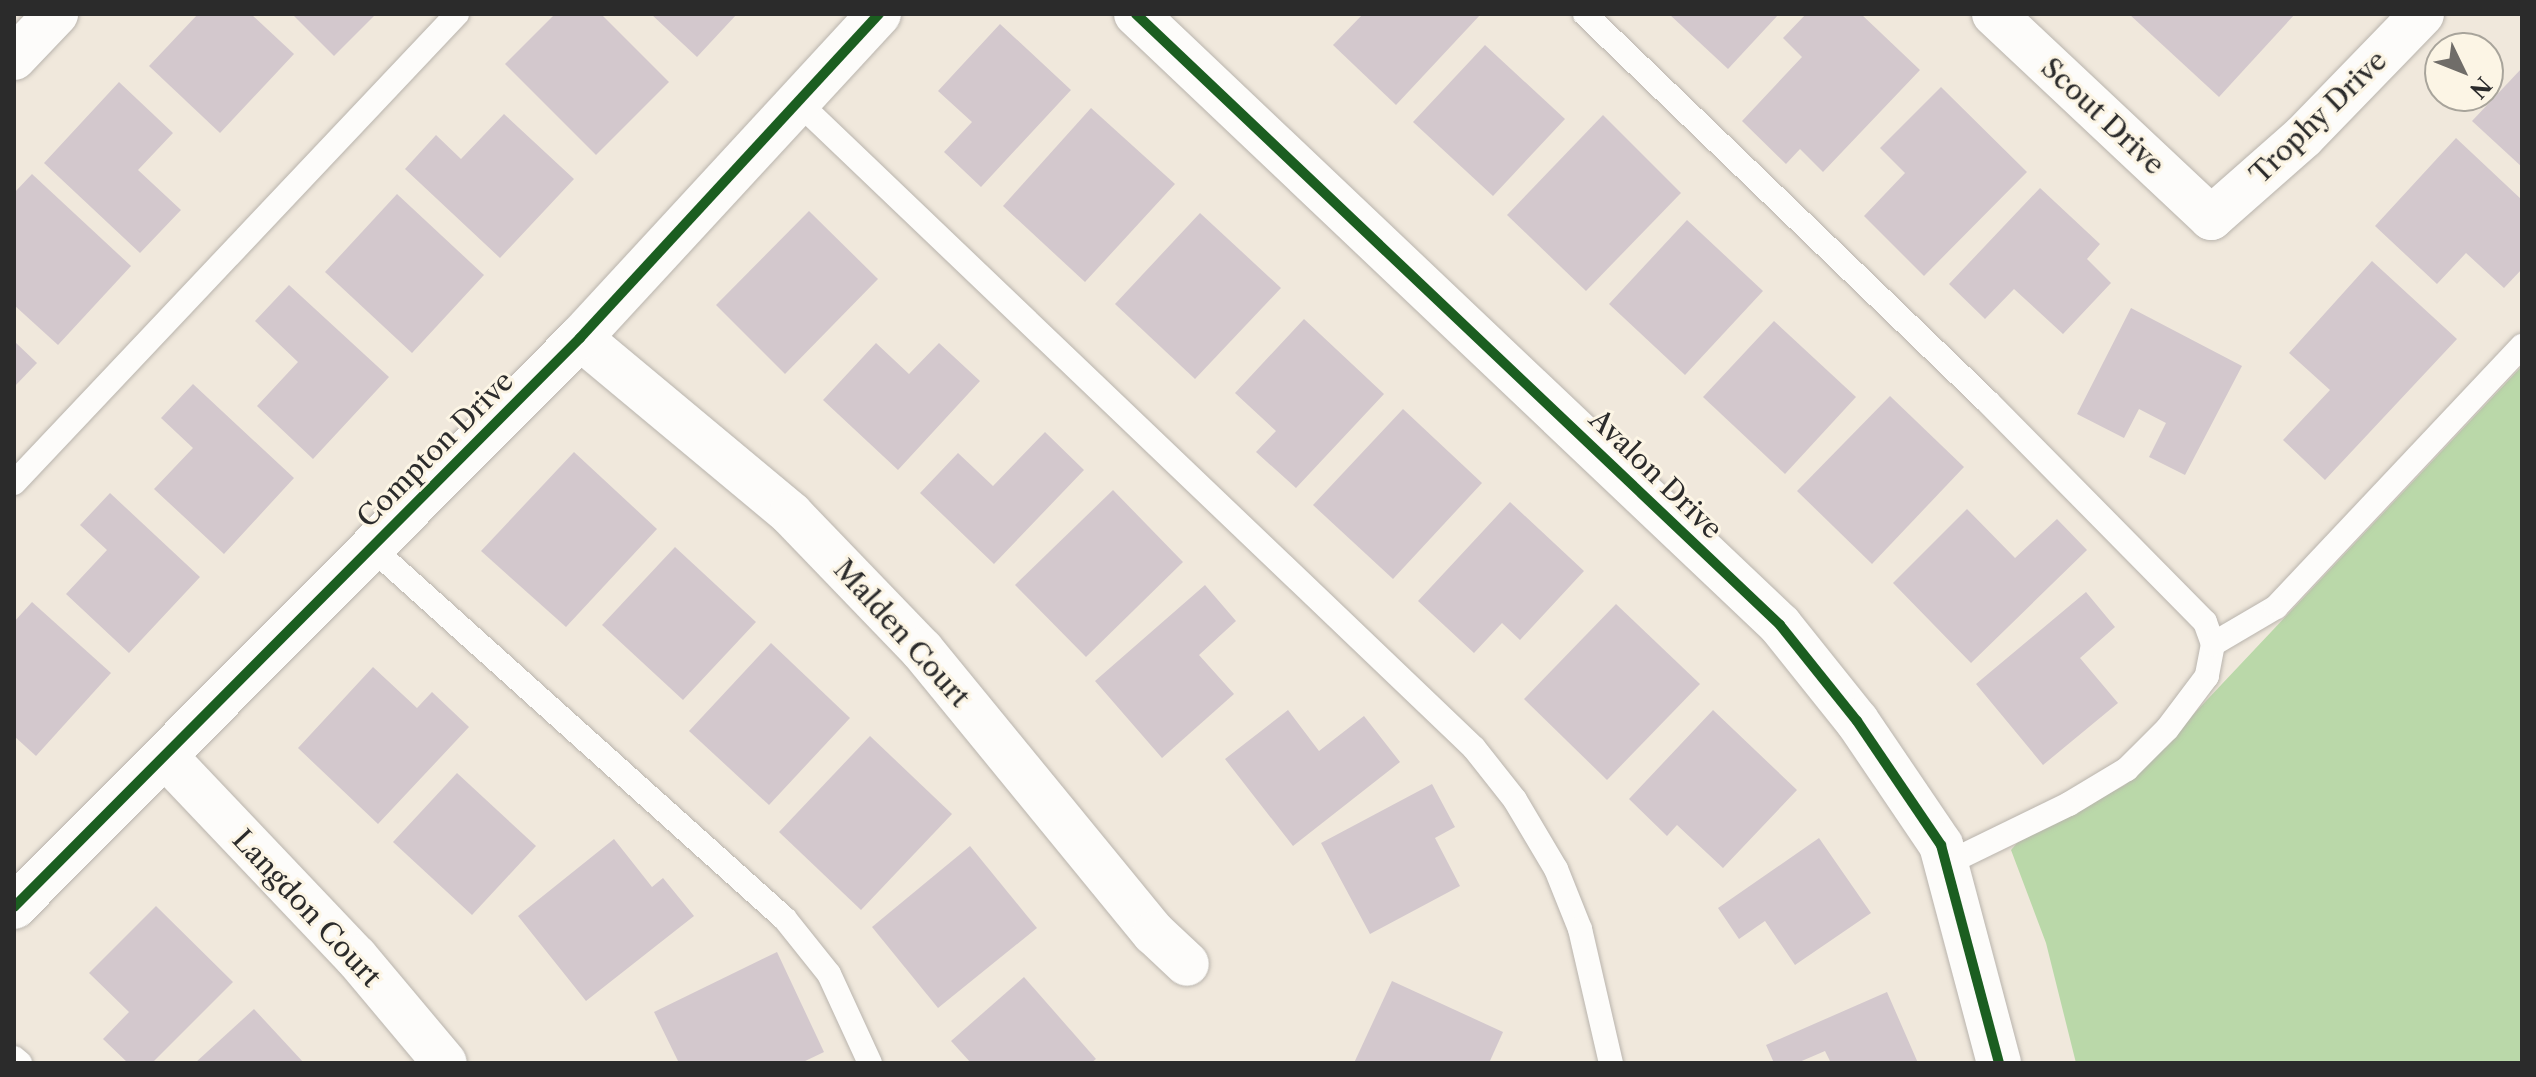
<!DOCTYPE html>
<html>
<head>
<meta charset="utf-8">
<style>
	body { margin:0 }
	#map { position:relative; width:2536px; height:1077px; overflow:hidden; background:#f0e8dc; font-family:"Libre Caslon Text",serif }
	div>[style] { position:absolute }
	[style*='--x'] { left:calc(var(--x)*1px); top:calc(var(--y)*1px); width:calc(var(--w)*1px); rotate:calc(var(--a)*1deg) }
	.green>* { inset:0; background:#bad8a9 }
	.building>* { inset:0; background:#d3c8cd }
	.roads { filter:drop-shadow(0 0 2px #b9b4ad) drop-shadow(0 0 2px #b9b4ad) }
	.lane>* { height:24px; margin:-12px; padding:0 12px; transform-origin:12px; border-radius:12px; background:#fdfcfa }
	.street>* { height:44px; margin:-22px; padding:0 22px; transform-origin:22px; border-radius:22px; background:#fdfcfa }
	.cycleway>* { height:10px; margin:-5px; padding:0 5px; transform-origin:5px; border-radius:5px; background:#1b5e20 }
	span { translate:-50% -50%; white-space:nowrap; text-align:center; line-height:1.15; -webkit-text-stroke:6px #fcf5e5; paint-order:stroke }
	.street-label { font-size:28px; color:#2b2b2b }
	.frame { position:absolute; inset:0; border:16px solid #2b2b2b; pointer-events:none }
	.north { position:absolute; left:2424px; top:32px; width:80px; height:80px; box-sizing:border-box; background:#fcf5e5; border:2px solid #a8a49b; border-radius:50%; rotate:133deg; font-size:22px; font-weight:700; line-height:32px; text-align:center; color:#2b2b2b }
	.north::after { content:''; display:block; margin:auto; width:28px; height:36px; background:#706d69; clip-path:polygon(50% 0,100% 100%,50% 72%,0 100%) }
</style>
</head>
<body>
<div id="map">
	<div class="green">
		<i style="clip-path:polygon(2522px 366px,2522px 1063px,2076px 1063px,2046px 943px,2011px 850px,2017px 843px,2125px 785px,2139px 772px)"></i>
	</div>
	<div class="building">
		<i style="clip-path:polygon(198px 14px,251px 14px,294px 54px,220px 133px,149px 66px)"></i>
		<i style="clip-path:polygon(292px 14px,376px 14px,334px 56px)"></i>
		<i style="clip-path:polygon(555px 14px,601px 14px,669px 82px,596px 155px,505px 64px)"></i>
		<i style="clip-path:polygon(651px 14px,737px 14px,697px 57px)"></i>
		<i style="clip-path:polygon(1363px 14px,1481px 14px,1396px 105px,1333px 45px)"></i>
		<i style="clip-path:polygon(1669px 14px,1779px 14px,1728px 69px)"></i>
		<i style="clip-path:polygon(1806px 14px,1861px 14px,1920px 70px,1823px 172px,1800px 149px,1786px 164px,1742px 121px,1802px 57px,1783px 38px)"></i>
		<i style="clip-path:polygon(2129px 14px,2295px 14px,2219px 97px)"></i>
		<i style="clip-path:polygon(1000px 24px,1071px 90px,981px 187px,944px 152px,972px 122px,938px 91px)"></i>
		<i style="clip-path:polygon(1485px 45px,1565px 119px,1493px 196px,1413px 122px)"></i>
		<i style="clip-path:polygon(2522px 68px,2522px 167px,2472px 121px)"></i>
		<i style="clip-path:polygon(119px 82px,173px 133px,138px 170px,181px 210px,140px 253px,44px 163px)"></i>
		<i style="clip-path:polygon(1941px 87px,2027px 172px,1924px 276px,1864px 216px,1905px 173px,1880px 148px)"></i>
		<i style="clip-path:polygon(1091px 108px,1175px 184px,1085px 282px,1003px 206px)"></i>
		<i style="clip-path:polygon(504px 114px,574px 179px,500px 258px,405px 169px,436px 135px,461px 159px)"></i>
		<i style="clip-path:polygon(1603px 115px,1681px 193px,1586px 291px,1507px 215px)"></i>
		<i style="clip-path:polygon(2456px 138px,2522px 200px,2522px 269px,2504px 288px,2466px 253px,2437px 284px,2375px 226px)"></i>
		<i style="clip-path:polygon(32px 174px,131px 266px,58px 345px,14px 305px,14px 193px)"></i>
		<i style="clip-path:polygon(2040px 188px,2100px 244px,2087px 259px,2111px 283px,2063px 334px,2014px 289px,1985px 319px,1949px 284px)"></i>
		<i style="clip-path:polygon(397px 194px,484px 275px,412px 353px,325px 272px)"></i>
		<i style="clip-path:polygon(809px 211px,878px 279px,785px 374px,716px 305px)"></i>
		<i style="clip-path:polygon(1200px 213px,1281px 288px,1195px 379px,1115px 304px)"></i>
		<i style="clip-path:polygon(1687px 220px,1763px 291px,1685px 375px,1609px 304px)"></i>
		<i style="clip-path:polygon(2372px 261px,2457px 339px,2325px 480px,2283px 440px,2330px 390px,2289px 353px)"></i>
		<i style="clip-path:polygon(289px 285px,389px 377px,313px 459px,257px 406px,298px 362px,255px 321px)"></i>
		<i style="clip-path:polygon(2131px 308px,2242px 366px,2185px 475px,2149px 457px,2166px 423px,2139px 409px,2124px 438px,2077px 414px)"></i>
		<i style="clip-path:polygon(1304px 319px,1384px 394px,1296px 488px,1256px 452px,1276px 431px,1235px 393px)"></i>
		<i style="clip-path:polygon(1774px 321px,1856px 397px,1785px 474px,1703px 397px)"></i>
		<i style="clip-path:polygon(14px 341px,37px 363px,14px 387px)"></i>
		<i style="clip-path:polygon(876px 343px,909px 374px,939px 343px,980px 381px,898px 470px,823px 400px)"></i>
		<i style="clip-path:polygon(193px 384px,294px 478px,224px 554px,154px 489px,193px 448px,161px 418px)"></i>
		<i style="clip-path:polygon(1890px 396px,1964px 467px,1872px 564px,1797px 491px)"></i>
		<i style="clip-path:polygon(1403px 409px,1482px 483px,1393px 579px,1313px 505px)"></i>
		<i style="clip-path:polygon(1045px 432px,1084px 470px,994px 564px,920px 493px,958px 453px,993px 486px)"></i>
		<i style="clip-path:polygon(574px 452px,657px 529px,566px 627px,481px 551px)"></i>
		<i style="clip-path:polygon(1113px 490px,1183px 562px,1086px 657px,1015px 585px)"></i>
		<i style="clip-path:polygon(110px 493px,200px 577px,129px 653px,66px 594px,107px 550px,80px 525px)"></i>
		<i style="clip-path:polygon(1510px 502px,1584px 571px,1520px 640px,1502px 623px,1474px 653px,1418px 601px)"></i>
		<i style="clip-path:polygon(1967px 509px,2015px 558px,2057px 519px,2087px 550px,1971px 663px,1893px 583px)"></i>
		<i style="clip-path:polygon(675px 547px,756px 622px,683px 700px,602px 625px)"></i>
		<i style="clip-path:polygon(1205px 585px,1236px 621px,1199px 655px,1234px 694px,1162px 758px,1095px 681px)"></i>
		<i style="clip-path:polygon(2086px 592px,2115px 627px,2080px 658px,2118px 703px,2043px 765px,1976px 684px)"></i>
		<i style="clip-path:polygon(32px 602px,111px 673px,36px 756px,14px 736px,14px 622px)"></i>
		<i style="clip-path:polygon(1616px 604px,1700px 684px,1607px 780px,1524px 699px)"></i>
		<i style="clip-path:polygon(771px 643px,850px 718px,769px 805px,689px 731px)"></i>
		<i style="clip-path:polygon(373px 667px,417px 708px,432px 692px,469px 727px,378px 824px,298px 748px)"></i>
		<i style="clip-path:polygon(1288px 710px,1319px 751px,1364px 716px,1400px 762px,1293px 846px,1225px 759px)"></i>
		<i style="clip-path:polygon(1713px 710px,1797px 790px,1723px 868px,1677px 825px,1667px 836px,1629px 799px)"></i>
		<i style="clip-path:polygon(870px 736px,952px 814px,861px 910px,779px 832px)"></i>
		<i style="clip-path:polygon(457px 773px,536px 846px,472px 915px,393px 842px)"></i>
		<i style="clip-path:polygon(1432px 784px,1455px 827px,1435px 838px,1460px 886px,1370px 934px,1321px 843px)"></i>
		<i style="clip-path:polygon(1819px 838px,1871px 913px,1795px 965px,1765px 921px,1739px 939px,1718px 908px)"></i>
		<i style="clip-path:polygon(614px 839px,652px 887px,663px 878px,694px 916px,586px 1001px,518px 916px)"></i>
		<i style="clip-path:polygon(970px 846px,1037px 928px,938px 1008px,872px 927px)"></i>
		<i style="clip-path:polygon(156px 906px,233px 982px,152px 1063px,128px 1063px,103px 1039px,129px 1012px,89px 973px)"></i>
		<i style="clip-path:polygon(777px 952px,824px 1052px,801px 1063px,679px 1063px,654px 1012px)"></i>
		<i style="clip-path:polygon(1024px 977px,1096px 1059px,1091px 1063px,971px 1063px,951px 1041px)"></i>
		<i style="clip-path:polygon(1392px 981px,1503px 1032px,1489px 1063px,1354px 1063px)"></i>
		<i style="clip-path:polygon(1887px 992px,1918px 1063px,1831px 1063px,1825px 1051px,1797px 1063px,1774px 1063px,1766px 1045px)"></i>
		<i style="clip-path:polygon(254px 1009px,304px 1063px,195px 1063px)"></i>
	</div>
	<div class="roads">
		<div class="lane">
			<i style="--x:1585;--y:14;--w:559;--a:43.91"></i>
			<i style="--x:1988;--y:402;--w:309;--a:45.4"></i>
			<i style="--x:2205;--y:622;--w:23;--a:70"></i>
			<i style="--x:2213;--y:644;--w:33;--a:101"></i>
			<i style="--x:2207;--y:676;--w:66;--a:127"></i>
			<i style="--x:2167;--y:729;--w:57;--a:135"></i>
			<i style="--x:2127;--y:769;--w:68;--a:148.9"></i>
			<i style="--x:2069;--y:804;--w:137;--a:154"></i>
			<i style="--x:798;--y:102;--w:935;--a:43.7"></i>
			<i style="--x:1474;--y:748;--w:66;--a:51.7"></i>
			<i style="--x:1515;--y:800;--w:80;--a:59.3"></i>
			<i style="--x:1556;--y:869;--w:65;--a:68.2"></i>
			<i style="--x:1580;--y:929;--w:138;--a:77"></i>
			<i style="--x:14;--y:483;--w:645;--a:-46.63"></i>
			<i style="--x:372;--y:548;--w:555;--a:41.93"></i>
			<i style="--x:785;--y:919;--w:70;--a:51.3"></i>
			<i style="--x:829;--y:974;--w:98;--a:65.3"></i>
			<i style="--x:2213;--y:644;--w:73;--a:-30.4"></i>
			<i style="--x:2276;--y:607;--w:359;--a:-46.7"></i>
			<i style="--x:14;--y:1058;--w:8;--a:40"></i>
		</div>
		<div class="street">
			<i style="--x:1136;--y:14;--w:888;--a:43.49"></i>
			<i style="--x:1780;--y:625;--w:123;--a:51.3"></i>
			<i style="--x:1857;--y:721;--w:150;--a:55.9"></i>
			<i style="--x:1941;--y:845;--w:226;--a:75.1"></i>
			<i style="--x:1994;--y:14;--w:298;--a:43.2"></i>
			<i style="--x:2211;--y:218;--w:123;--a:-41.4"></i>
			<i style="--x:2303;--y:137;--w:171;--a:-45.9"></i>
			<i style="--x:14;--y:58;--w:61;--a:-46.3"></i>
			<i style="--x:580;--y:338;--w:275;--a:39.8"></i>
			<i style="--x:791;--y:514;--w:189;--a:46.1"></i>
			<i style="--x:922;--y:650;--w:366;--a:50.7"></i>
			<i style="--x:1154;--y:933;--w:45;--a:43.2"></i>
			<i style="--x:165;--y:756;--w:277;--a:46.5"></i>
			<i style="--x:356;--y:957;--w:138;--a:50"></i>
			<i style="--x:14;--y:907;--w:803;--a:-45.15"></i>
			<i style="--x:580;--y:338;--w:441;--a:-47.3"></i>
		</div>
	</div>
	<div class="cycleway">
		<i style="--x:1136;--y:14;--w:888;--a:43.49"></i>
		<i style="--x:1780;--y:625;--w:123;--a:51.3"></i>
		<i style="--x:1857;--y:721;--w:150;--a:55.9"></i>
		<i style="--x:1941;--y:845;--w:226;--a:75.1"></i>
		<i style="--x:14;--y:907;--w:803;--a:-45.15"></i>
		<i style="--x:580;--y:338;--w:441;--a:-47.3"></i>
	</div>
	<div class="street-label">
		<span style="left:2103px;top:116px;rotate:43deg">Scout Drive</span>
		<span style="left:2318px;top:117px;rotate:-44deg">Trophy Drive</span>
		<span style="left:435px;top:449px;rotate:-45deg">Compton Drive</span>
		<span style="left:1656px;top:474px;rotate:44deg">Avalon Drive</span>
		<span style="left:902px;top:633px;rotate:48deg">Malden Court</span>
		<span style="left:307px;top:908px;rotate:47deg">Langdon Court</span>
	</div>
	<div class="frame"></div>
	<div class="north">N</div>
</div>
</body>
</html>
